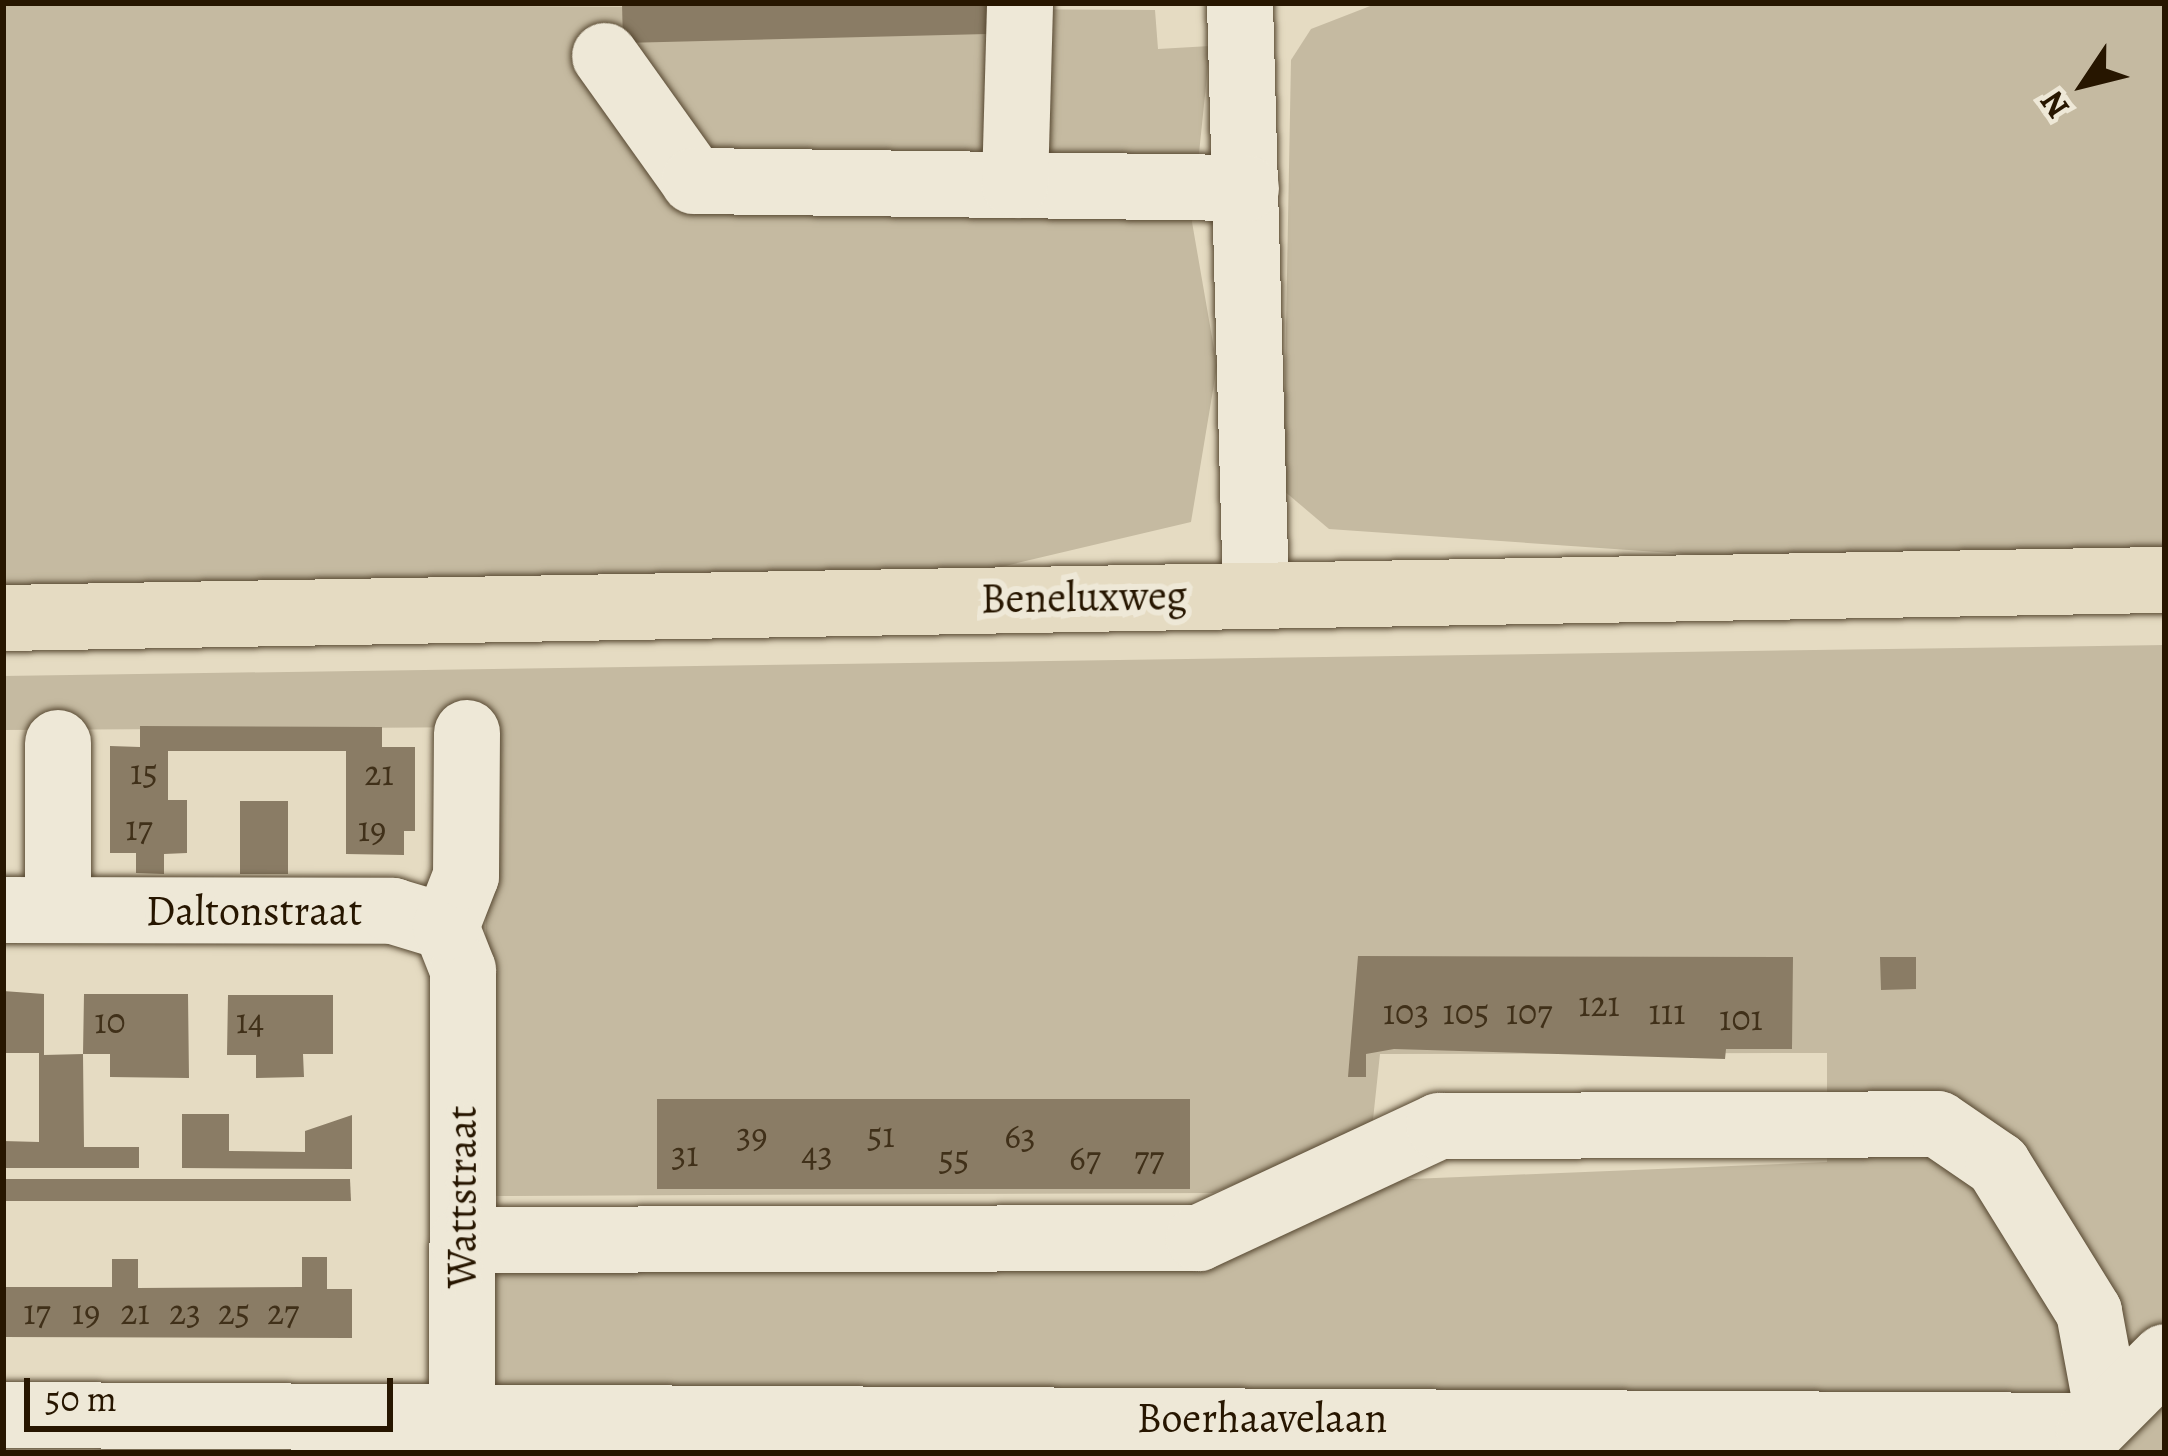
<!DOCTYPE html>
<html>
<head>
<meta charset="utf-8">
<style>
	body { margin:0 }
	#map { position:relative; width:2168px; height:1456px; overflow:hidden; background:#e5dbc2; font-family:Alegreya,serif }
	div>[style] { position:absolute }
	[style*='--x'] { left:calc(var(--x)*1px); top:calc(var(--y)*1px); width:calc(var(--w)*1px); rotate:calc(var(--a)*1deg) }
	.green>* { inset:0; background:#c5baa1 }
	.building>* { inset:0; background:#8a7c65 }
	.roads { filter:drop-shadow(0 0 3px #564730) drop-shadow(0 0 3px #564730) }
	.minor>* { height:66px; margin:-33px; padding:0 33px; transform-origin:33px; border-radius:33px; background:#eee8d7 }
	.major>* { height:66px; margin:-33px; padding:0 33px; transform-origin:33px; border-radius:33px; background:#e5dbc2 }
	span { translate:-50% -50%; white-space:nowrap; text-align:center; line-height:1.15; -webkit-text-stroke:12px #eee8d7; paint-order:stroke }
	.number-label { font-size:36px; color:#403019 }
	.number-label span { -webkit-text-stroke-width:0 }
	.street-label { font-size:42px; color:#271600 }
	.frame { position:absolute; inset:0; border:6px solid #271600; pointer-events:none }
	.north { position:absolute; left:2024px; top:24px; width:120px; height:120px; -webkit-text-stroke:9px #eee8d7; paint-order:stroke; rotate:235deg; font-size:33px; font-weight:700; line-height:48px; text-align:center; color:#271600 }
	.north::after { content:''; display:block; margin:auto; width:42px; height:54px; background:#271600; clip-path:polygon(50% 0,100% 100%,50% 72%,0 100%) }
	.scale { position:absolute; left:24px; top:1378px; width:369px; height:54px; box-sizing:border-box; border:6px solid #271600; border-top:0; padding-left:15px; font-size:36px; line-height:42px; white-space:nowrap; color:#271600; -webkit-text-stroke:9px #eee8d7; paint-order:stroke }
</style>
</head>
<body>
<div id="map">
	<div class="green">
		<i style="clip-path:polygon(3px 3px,1155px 10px,1158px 49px,1210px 46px,1192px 222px,1217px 366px,1191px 522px,954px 578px,3px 594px)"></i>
		<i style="clip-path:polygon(1378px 3px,2165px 3px,2165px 555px,1701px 555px,1329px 529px,1283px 490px,1291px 60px,1311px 29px)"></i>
		<i style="clip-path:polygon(2165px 645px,2165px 1453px,819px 1432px,820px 1453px,497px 1453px,488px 1260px,1219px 1257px,1363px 1181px,1827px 1162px,1827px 1053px,1380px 1054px,1372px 1129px,1213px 1193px,484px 1196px,487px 729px,500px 727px,3px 730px,3px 676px)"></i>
	</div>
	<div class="building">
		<i style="clip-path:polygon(622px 3px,987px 3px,987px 34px,623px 43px)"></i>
		<i style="clip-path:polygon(140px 726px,382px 727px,382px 747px,415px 747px,415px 831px,404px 831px,404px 855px,346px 854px,346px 751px,168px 751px,168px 800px,187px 800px,187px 853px,164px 854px,164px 874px,136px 873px,136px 853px,110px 853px,110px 746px,140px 747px)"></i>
		<i style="clip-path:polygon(240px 801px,288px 801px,288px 874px,240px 874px)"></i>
		<i style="clip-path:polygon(1358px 956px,1793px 957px,1792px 1049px,1726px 1049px,1725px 1059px,1394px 1049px,1366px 1054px,1366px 1077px,1348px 1077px)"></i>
		<i style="clip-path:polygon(1880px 957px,1916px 957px,1916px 989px,1881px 990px)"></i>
		<i style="clip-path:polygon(3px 991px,44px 994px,44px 1055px,83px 1054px,84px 1147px,139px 1147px,139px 1168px,3px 1168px,3px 1141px,39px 1142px,39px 1053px,3px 1053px)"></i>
		<i style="clip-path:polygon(84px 994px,188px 994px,189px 1078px,110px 1077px,110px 1054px,83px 1054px)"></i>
		<i style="clip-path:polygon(228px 995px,333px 995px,333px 1054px,303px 1054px,304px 1077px,256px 1078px,256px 1055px,227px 1055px)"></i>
		<i style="clip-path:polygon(657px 1099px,1190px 1099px,1190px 1189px,657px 1189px)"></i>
		<i style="clip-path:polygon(182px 1114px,229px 1114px,229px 1151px,305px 1152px,305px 1131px,352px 1115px,352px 1169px,182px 1168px)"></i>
		<i style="clip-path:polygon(3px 1179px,350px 1179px,351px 1201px,3px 1201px)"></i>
		<i style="clip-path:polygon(302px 1257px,327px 1257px,327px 1289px,352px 1289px,352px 1338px,3px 1337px,3px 1287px,112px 1287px,112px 1259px,138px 1259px,138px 1288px,302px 1287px)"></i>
	</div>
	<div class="roads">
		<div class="minor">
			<i style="--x:1240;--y:3;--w:590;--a:88.45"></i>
			<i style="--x:605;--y:56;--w:153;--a:54.5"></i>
			<i style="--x:694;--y:181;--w:552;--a:0.73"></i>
			<i style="--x:1015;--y:185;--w:182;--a:-88.4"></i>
			<i style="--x:3;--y:910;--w:390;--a:0.1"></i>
			<i style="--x:393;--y:911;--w:55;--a:16.8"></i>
			<i style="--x:446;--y:927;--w:46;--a:68.4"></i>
			<i style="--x:463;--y:970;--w:483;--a:90.1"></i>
			<i style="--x:58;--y:910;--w:167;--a:-90"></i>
			<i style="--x:446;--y:927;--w:55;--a:-68.6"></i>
			<i style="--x:466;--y:876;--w:143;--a:-89.6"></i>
			<i style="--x:463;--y:1240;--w:736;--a:-0.16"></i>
			<i style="--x:1199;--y:1238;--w:265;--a:-25"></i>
			<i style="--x:1439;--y:1126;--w:499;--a:-0.2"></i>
			<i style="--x:1938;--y:1124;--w:73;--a:34.3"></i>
			<i style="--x:1998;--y:1165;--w:173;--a:58.2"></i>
			<i style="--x:2089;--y:1312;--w:99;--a:79.5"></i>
			<i style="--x:3;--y:1415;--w:2085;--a:0.3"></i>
			<i style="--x:2089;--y:1433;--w:107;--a:-45"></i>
		</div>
		<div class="major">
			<i style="--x:3;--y:618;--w:2162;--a:-1.01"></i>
		</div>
	</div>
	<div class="number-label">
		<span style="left:144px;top:772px">15</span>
		<span style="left:379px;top:773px">21</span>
		<span style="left:139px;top:828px">17</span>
		<span style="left:372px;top:829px">19</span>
		<span style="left:1599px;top:1004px">121</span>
		<span style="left:1406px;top:1012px">103</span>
		<span style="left:1466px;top:1012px">105</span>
		<span style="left:1529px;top:1012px">107</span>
		<span style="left:1667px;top:1012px">111</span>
		<span style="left:1741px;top:1018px">101</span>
		<span style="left:110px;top:1021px">10</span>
		<span style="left:250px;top:1021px">14</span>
		<span style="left:752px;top:1135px">39</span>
		<span style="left:881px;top:1135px">51</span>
		<span style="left:1020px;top:1136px">63</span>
		<span style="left:685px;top:1154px">31</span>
		<span style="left:817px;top:1154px">43</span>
		<span style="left:954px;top:1158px">55</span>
		<span style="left:1085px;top:1158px">67</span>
		<span style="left:1149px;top:1158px">77</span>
		<span style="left:37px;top:1312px">17</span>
		<span style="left:86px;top:1312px">19</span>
		<span style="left:135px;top:1312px">21</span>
		<span style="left:185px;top:1312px">23</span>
		<span style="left:234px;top:1312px">25</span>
		<span style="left:283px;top:1312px">27</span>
	</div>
	<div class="street-label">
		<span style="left:1084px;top:597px;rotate:-1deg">Beneluxweg</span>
		<span style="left:254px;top:911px">Daltonstraat</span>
		<span style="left:462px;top:1197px;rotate:-90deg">Wattstraat</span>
		<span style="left:1262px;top:1418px">Boerhaavelaan</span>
	</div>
	<div class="frame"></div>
	<div class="north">N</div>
	<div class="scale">50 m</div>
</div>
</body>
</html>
